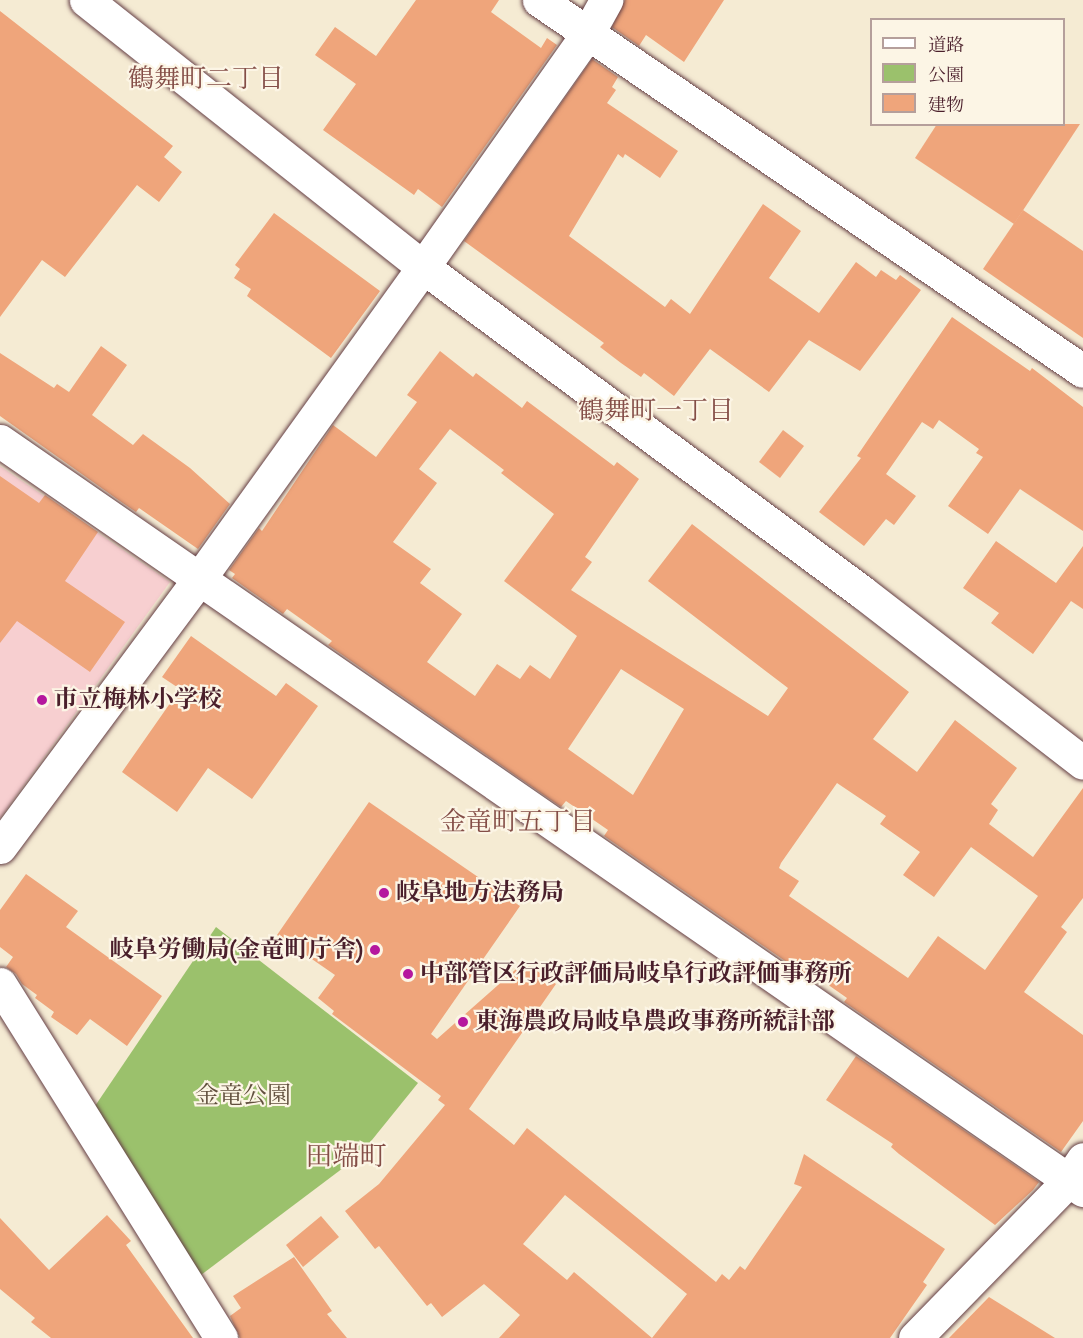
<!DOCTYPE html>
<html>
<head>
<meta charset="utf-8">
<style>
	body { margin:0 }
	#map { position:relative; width:1083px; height:1338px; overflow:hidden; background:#f5ebd3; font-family:"IM FELL Great Primer","Noto Serif JP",serif }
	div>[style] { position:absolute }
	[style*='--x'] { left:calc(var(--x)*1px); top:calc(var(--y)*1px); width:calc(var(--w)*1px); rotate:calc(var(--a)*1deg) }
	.built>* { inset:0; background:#f7cfd0 }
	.green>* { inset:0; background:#9bc16c }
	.building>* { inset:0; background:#efa57b }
	.roads { filter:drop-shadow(0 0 2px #643e44) drop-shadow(0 0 2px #643e44) }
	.minor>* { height:33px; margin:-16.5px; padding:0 16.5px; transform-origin:16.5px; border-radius:16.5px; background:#fff }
	.dots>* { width:16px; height:16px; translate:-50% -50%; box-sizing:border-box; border:3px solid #fcf5e5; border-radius:50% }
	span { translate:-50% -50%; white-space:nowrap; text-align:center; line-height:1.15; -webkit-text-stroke:4.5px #fcf5e5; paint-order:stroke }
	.poi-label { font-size:24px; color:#4a1f2b; font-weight:700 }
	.left { translate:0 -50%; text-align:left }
	.right { translate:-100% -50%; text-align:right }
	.park-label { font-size:24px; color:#62503e }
	.neighbourhood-label { font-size:26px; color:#844e47 }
	.quarter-label { font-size:27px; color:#844e47 }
	.legend { position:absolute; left:870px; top:18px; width:195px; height:108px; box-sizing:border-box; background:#fcf5e5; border:2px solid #b59f9b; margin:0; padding:8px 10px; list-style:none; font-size:18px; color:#4a1f2b }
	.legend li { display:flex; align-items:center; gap:12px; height:30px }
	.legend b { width:30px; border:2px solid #b59f9b }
</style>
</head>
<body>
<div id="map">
	<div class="built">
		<i style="clip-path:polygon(0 466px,170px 582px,0 818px)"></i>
	</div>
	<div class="green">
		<i style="clip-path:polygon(216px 927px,418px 1083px,359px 1156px,197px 1278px,93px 1109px)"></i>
	</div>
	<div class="building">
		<i style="clip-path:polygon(416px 0,499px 0,491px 12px,541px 48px,547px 38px,557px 45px,442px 207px,418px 189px,414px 195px,323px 130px,356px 84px,315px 55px,335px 27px,376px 56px)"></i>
		<i style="clip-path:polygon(625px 0,724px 0,684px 62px,646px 35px,639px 46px,612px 27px)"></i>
		<i style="clip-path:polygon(0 11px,173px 146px,164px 157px,182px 172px,159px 202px,137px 185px,65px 277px,42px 260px,0 317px)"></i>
		<i style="clip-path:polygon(592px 59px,618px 77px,612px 87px,616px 90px,607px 103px,678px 151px,660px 178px,625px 154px,623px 158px,618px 154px,569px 236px,665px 307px,671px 299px,690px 314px,763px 204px,801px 231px,769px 278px,819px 313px,856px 262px,876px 277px,881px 270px,896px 280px,900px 275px,921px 290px,860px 371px,809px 340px,769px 392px,710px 349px,674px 396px,644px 373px,641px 377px,621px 363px,600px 347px,604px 343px,464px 241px)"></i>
		<i style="clip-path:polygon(937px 124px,1080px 124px,1014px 224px,915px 158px)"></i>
		<i style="clip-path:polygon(1023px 210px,1083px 251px,1083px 338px,983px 269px)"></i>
		<i style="clip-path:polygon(274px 213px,380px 291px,331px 358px,247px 296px,251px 289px,234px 278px,240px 269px,235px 265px)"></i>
		<i style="clip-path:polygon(952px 317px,1030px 371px,1032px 368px,1083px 407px,1083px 531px,1020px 489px,988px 534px,948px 506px,983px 457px,976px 453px,979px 449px,939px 420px,933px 429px,922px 422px,886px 474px,916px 496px,894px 525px,886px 519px,864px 546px,819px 512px,861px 458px,857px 456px)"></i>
		<i style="clip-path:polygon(101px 346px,127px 365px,92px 415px,133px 445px,143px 434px,190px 468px,230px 504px,198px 549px,139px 508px,136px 512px,117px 499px,0 416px,0 353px,54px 388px,57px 384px,69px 392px)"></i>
		<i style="clip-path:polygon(evenodd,440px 351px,473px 377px,476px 373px,522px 408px,527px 401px,614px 466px,617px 462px,639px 479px,585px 557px,592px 562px,571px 590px,768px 716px,788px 688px,648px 581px,692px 524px,909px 692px,873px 739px,917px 772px,955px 720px,1017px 768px,991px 804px,998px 810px,989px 824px,1033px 857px,1083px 788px,1083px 898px,1061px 927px,1067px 932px,1024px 992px,1083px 1035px,1083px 1121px,1061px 1152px,844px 1002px,847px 998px,807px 970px,804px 974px,604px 836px,608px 830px,566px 801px,561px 807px,328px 645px,332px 641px,287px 609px,283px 614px,232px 578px,235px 574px,229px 570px,259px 528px,262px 531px,333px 425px,376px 457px,417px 402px,407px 395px,440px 351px,450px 429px,504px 470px,501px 473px,554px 514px,504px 581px,577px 636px,550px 679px,530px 665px,520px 679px,497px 664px,475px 696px,427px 662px,462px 614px,420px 583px,431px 569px,393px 542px,437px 483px,419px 469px,450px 429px,440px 351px,621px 669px,684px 709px,633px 795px,568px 749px,621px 669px,440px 351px,837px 783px,886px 816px,880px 824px,920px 852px,903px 875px,934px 897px,971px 847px,1038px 896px,985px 970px,938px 936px,908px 978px,789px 896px,799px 881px,779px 868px,781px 863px,837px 783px)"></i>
		<i style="clip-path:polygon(783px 430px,804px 446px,780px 478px,759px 462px)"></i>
		<i style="clip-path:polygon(0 476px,39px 503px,45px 495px,98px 532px,65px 581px,125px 622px,90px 672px,17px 621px,0 643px)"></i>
		<i style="clip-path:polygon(996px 541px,1056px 583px,1083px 546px,1083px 609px,1071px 601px,1033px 654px,991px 623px,999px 613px,963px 588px)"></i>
		<i style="clip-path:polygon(191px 636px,276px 696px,286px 683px,318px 706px,252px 799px,208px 768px,177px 812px,122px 772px,180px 689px,162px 677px)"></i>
		<i style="clip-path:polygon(evenodd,369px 802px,520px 906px,431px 1034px,437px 1039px,524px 962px,556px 984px,469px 1109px,514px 1145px,527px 1128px,716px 1282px,722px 1274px,729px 1280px,740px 1266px,745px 1270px,802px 1187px,794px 1184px,804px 1154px,945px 1249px,923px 1282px,927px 1285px,890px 1338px,499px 1338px,520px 1315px,484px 1284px,442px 1317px,431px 1303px,427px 1306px,379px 1246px,375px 1249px,345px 1211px,379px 1184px,445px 1105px,438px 1100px,441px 1096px,332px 1014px,334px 1011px,318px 998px,335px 975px,277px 935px,369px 802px,565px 1195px,687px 1294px,652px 1338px,574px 1272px,567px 1280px,523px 1244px,565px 1195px)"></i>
		<i style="clip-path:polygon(26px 874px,78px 911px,66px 927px,162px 996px,127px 1046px,90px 1019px,77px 1035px,51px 1017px,54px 1012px,35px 998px,37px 995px,22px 984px,16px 974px,6px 967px,13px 957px,0 947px,0 910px)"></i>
		<i style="clip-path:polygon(856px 1056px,1039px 1182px,1033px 1190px,995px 1225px,899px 1154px,891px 1147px,893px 1144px,826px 1100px)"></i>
		<i style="clip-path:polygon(107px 1215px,131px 1241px,126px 1245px,193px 1338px,51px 1338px,31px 1322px,35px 1318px,0 1289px,0 1218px,49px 1270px)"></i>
		<i style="clip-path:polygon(321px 1216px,339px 1237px,303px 1267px,286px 1245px)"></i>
		<i style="clip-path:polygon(294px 1257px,332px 1311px,327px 1314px,347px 1338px,240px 1338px,230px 1316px,241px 1308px,233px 1296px)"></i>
		<i style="clip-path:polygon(989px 1297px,1055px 1338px,949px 1338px)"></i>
	</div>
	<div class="roads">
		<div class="minor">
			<i style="--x:86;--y:0;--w:430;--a:38.4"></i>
			<i style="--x:423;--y:267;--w:546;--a:36.51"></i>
			<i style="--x:862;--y:592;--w:279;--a:37.7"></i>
			<i style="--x:539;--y:0;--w:658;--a:34.29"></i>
			<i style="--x:0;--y:441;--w:1317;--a:34.67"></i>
			<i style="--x:0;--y:847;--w:334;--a:-53.4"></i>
			<i style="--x:199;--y:579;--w:384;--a:-54.3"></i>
			<i style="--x:423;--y:267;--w:286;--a:-54.8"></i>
			<i style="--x:588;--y:33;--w:38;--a:-61"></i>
			<i style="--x:0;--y:984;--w:417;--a:58"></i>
			<i style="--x:915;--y:1338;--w:221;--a:-45.7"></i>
			<i style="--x:1069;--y:1180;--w:25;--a:-56"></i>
		</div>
	</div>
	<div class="dots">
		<i style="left:42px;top:700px;background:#b5179e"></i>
		<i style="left:384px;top:893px;background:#b5179e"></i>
		<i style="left:375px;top:950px;background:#b5179e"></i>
		<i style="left:408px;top:974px;background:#b5179e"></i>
		<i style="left:463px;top:1022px;background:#b5179e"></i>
	</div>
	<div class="poi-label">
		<span class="left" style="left:54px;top:700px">市立梅林小学校</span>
		<span class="left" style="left:396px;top:893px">岐阜地方法務局</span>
		<span class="right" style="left:363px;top:950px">岐阜労働局(金竜町庁舎)</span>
		<span class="left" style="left:420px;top:974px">中部管区行政評価局岐阜行政評価事務所</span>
		<span class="left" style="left:475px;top:1022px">東海農政局岐阜農政事務所統計部</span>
	</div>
	<div class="park-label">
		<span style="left:243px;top:1096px">金竜公園</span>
	</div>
	<div class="neighbourhood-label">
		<span style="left:206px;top:79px">鶴舞町二丁目</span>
		<span style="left:656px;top:411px">鶴舞町一丁目</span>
		<span style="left:518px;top:822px">金竜町五丁目</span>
	</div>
	<div class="quarter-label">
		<span style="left:346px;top:1156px">田端町</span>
	</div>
	<ul class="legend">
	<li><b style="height:8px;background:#fff"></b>道路</li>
	<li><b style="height:16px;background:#9bc16c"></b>公園</li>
	<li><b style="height:16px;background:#efa57b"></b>建物</li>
	</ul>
</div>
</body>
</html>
